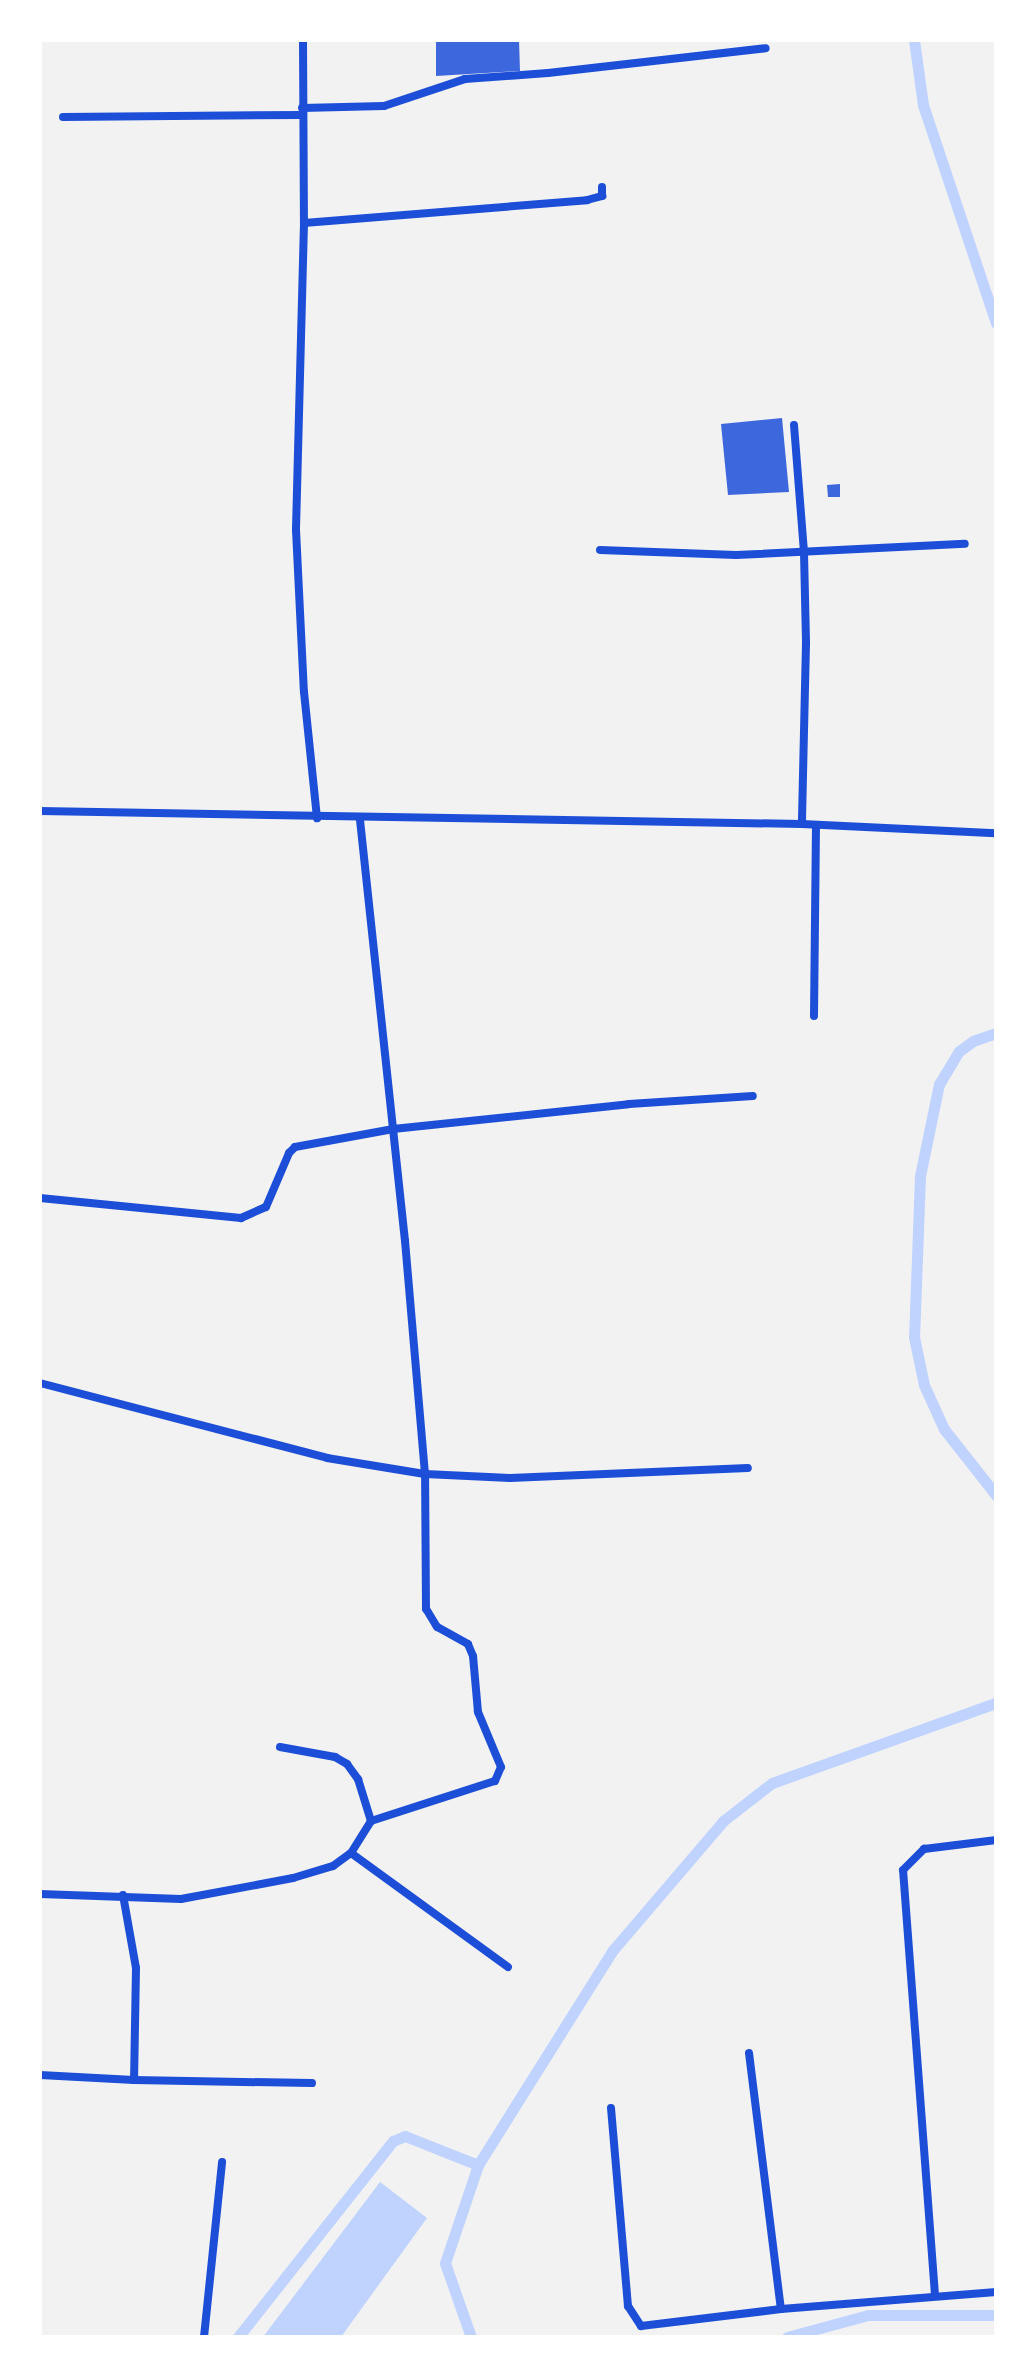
<!DOCTYPE html>
<html>
<head>
<meta charset="utf-8">
<style>
	body { margin:0 }
	#map { position:relative; width:1036px; height:2377px; overflow:hidden; background:#f2f2f2; font-family:Signika,sans-serif }
	div>[style] { position:absolute }
	[style*='--x'] { left:calc(var(--x)*1px); top:calc(var(--y)*1px); width:calc(var(--w)*1px); rotate:calc(var(--a)*1deg) }
	.water>* { inset:0; background:#bfd3fe }
	.stream>* { height:11px; margin:-5.5px; padding:0 5.5px; transform-origin:5.5px; border-radius:5.5px; background:#bfd3fe }
	.building>* { inset:0; background:#3d67dc }
	.minor>* { height:8px; margin:-4px; padding:0 4px; transform-origin:4px; border-radius:4px; background:#1d4ed8 }
	span { translate:-50% -50%; white-space:nowrap; text-align:center; line-height:1.15; -webkit-text-stroke:6px #fff; paint-order:stroke }
	.frame { position:absolute; inset:0; border:42px solid #fff; pointer-events:none }
</style>
</head>
<body>
<div id="map">
	<div class="water">
		<i style="clip-path:polygon(380px 2182px,427px 2218px,341px 2337px,263px 2337px)"></i>
	</div>
	<div class="stream">
		<i style="--x:914;--y:40;--w:66;--a:82.1"></i>
		<i style="--x:923;--y:105;--w:230;--a:71.5"></i>
		<i style="--x:996;--y:1033;--w:24;--a:161"></i>
		<i style="--x:973;--y:1041;--w:17;--a:144"></i>
		<i style="--x:959;--y:1051;--w:39;--a:121"></i>
		<i style="--x:939;--y:1084;--w:94;--a:101.7"></i>
		<i style="--x:920;--y:1176;--w:161;--a:92.1"></i>
		<i style="--x:914;--y:1337;--w:49;--a:78.2"></i>
		<i style="--x:924;--y:1385;--w:48;--a:65.6"></i>
		<i style="--x:944;--y:1429;--w:84;--a:51.8"></i>
		<i style="--x:238;--y:2337;--w:250;--a:-51.7"></i>
		<i style="--x:393;--y:2141;--w:13;--a:-23"></i>
		<i style="--x:405;--y:2136;--w:79;--a:21.7"></i>
		<i style="--x:471;--y:2337;--w:78;--a:-109.4"></i>
		<i style="--x:445;--y:2263;--w:103;--a:-71.4"></i>
		<i style="--x:478;--y:2165;--w:254;--a:-57.9"></i>
		<i style="--x:613;--y:1950;--w:170;--a:-49.5"></i>
		<i style="--x:723;--y:1821;--w:62;--a:-37.8"></i>
		<i style="--x:772;--y:1783;--w:238;--a:-19.7"></i>
		<i style="--x:787;--y:2337;--w:84;--a:-15.2"></i>
		<i style="--x:868;--y:2315;--w:128;--a:0"></i>
	</div>
	<div class="building">
		<i style="clip-path:polygon(436px 40px,519px 40px,520px 71px,436px 76px)"></i>
		<i style="clip-path:polygon(782px 418px,789px 492px,728px 495px,721px 424px)"></i>
		<i style="clip-path:polygon(840px 484px,840px 497px,828px 497px,827px 485px)"></i>
	</div>
	<div class="minor">
		<i style="--x:303;--y:40;--w:183;--a:89.7"></i>
		<i style="--x:304;--y:223;--w:307;--a:91.5"></i>
		<i style="--x:296;--y:530;--w:162;--a:87.2"></i>
		<i style="--x:304;--y:692;--w:127;--a:84.1"></i>
		<i style="--x:302;--y:108;--w:82;--a:-1.4"></i>
		<i style="--x:384;--y:106;--w:85;--a:-18.4"></i>
		<i style="--x:465;--y:79;--w:83;--a:-4.1"></i>
		<i style="--x:548;--y:73;--w:219;--a:-6.5"></i>
		<i style="--x:63;--y:117;--w:239;--a:-0.5"></i>
		<i style="--x:304;--y:223;--w:284;--a:-4.6"></i>
		<i style="--x:587;--y:200;--w:16;--a:-15"></i>
		<i style="--x:602;--y:196;--w:9;--a:-90"></i>
		<i style="--x:794;--y:425;--w:128;--a:85.5"></i>
		<i style="--x:804;--y:553;--w:90;--a:88.7"></i>
		<i style="--x:806;--y:643;--w:181;--a:91.3"></i>
		<i style="--x:600;--y:550;--w:136;--a:2.1"></i>
		<i style="--x:736;--y:555;--w:229;--a:-2.8"></i>
		<i style="--x:40;--y:811;--w:762;--a:0.98"></i>
		<i style="--x:802;--y:824;--w:194;--a:2.7"></i>
		<i style="--x:814;--y:1016;--w:190;--a:-89.4"></i>
		<i style="--x:40;--y:1198;--w:202;--a:5.7"></i>
		<i style="--x:241;--y:1218;--w:27;--a:-24"></i>
		<i style="--x:266;--y:1207;--w:59;--a:-66.9"></i>
		<i style="--x:289;--y:1153;--w:8;--a:-45"></i>
		<i style="--x:295;--y:1147;--w:100;--a:-10.4"></i>
		<i style="--x:393;--y:1129;--w:237;--a:-6"></i>
		<i style="--x:629;--y:1104;--w:124;--a:-3.7"></i>
		<i style="--x:40;--y:1383;--w:297;--a:14.6"></i>
		<i style="--x:327;--y:1458;--w:99;--a:9.3"></i>
		<i style="--x:425;--y:1474;--w:85;--a:2.7"></i>
		<i style="--x:510;--y:1478;--w:238;--a:-2.4"></i>
		<i style="--x:280;--y:1747;--w:56;--a:10.3"></i>
		<i style="--x:335;--y:1757;--w:14;--a:30"></i>
		<i style="--x:347;--y:1764;--w:19;--a:54"></i>
		<i style="--x:358;--y:1779;--w:44;--a:72.8"></i>
		<i style="--x:351;--y:1853;--w:194;--a:36"></i>
		<i style="--x:40;--y:1894;--w:141;--a:2"></i>
		<i style="--x:181;--y:1899;--w:114;--a:-10.6"></i>
		<i style="--x:293;--y:1878;--w:42;--a:-16.7"></i>
		<i style="--x:333;--y:1866;--w:22;--a:-36"></i>
		<i style="--x:351;--y:1853;--w:38;--a:-58"></i>
		<i style="--x:371;--y:1821;--w:130;--a:-17.9"></i>
		<i style="--x:495;--y:1781;--w:15;--a:-67"></i>
		<i style="--x:501;--y:1767;--w:60;--a:-112.7"></i>
		<i style="--x:478;--y:1712;--w:56;--a:-95.1"></i>
		<i style="--x:473;--y:1656;--w:13;--a:-113"></i>
		<i style="--x:468;--y:1644;--w:35;--a:-151"></i>
		<i style="--x:437;--y:1627;--w:21;--a:-121"></i>
		<i style="--x:426;--y:1609;--w:135;--a:-90.4"></i>
		<i style="--x:425;--y:1474;--w:234;--a:-94.9"></i>
		<i style="--x:405;--y:1241;--w:425;--a:-96.1"></i>
		<i style="--x:123;--y:1895;--w:74;--a:79.9"></i>
		<i style="--x:136;--y:1968;--w:112;--a:91"></i>
		<i style="--x:749;--y:2053;--w:258;--a:82.9"></i>
		<i style="--x:40;--y:2075;--w:94;--a:3"></i>
		<i style="--x:134;--y:2080;--w:178;--a:1"></i>
		<i style="--x:611;--y:2108;--w:199;--a:85.1"></i>
		<i style="--x:628;--y:2306;--w:24;--a:57"></i>
		<i style="--x:641;--y:2326;--w:141;--a:-6.9"></i>
		<i style="--x:781;--y:2309;--w:216;--a:-4.5"></i>
		<i style="--x:935;--y:2295;--w:426;--a:-94.3"></i>
		<i style="--x:903;--y:1870;--w:30;--a:-45"></i>
		<i style="--x:924;--y:1849;--w:73;--a:-7.1"></i>
		<i style="--x:204;--y:2337;--w:176;--a:-84.1"></i>
	</div>
	<div class="frame"></div>
</div>
</body>
</html>
